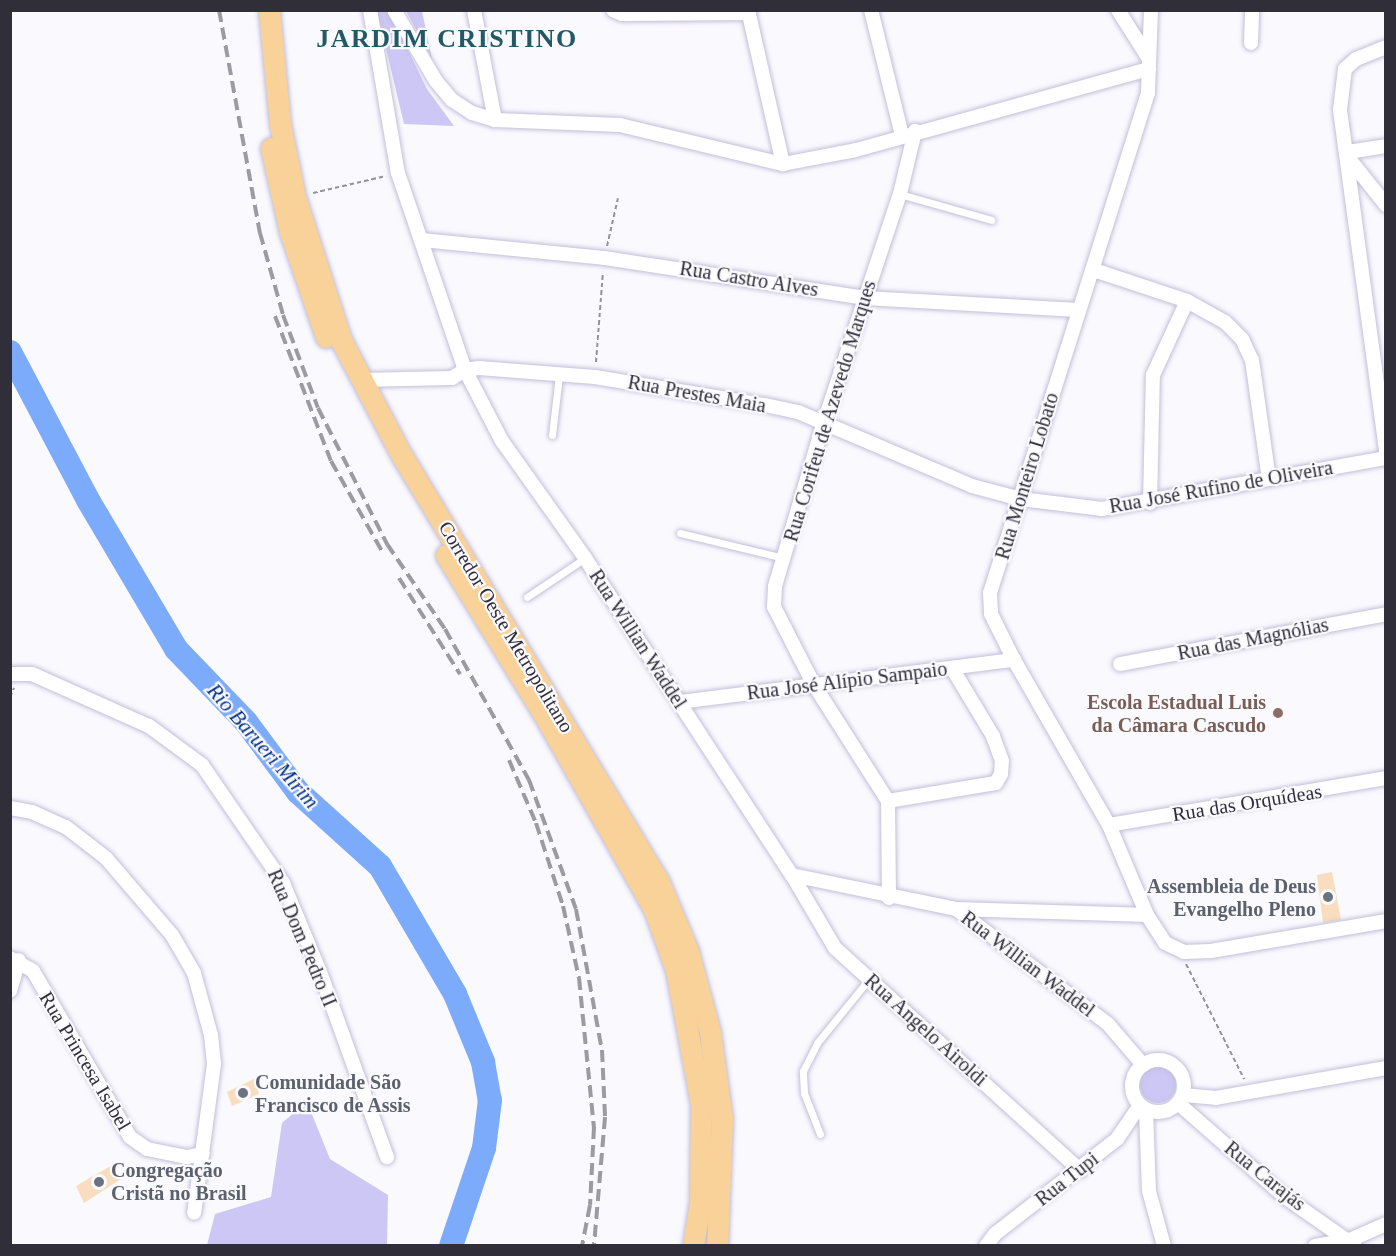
<!DOCTYPE html>
<html>
<head>
<meta charset="utf-8">
<style>
	body { margin:0 }
	#map { position:relative; width:1396px; height:1256px; overflow:hidden; background:#faf9fe; font-family:"Times New Roman",serif }
	div>[style] { position:absolute }
	[style*='--x'] { left:calc(var(--x)*1px); top:calc(var(--y)*1px); width:calc(var(--w)*1px); rotate:calc(var(--a)*1deg) }
	.green>* { inset:0; background:#cdc7f5 }
	.round { border-radius:50% }
	.river>* { height:24px; margin:-12px; padding:0 12px; transform-origin:12px; border-radius:12px; background:#7dabfb }
	.building>* { inset:0; background:#f8debe }
	.path>* { height:2px; margin-top:-1px; transform-origin:0; background:repeating-linear-gradient(90deg,#939299 0 4.5px,transparent 0 7.5px) }
	.roads { filter:drop-shadow(0 0 2px #c2bfd8) drop-shadow(0 0 2px #c2bfd8) }
	.service>* { height:7px; margin:-3.5px; padding:0 3.5px; transform-origin:3.5px; border-radius:3.5px; background:#fff }
	.minor>* { height:14px; margin:-7px; padding:0 7px; transform-origin:7px; border-radius:7px; background:#fff }
	.minor>.ring { margin:-7px; padding:0; box-sizing:content-box; background:none; border:14px solid #fff; border-radius:50% }
	.primary>* { height:21px; margin:-10.5px; padding:0 10.5px; transform-origin:10.5px; border-radius:10.5px; background:#f8d298 }
	.rail>* { height:4px; margin-top:-2px; transform-origin:0; background:repeating-linear-gradient(90deg,#9c9ba2 0 12px,transparent 0 18px) }
	.dots>* { width:16px; height:16px; translate:-50% -50%; box-sizing:border-box; border:3px solid #faf9fe; border-radius:50% }
	span { translate:-50% -50%; white-space:nowrap; text-align:center; line-height:1.15; -webkit-text-stroke:4.5px #faf9fe; paint-order:stroke }
	.street-label { font-size:20px; color:#302f39 }
	.education-label { font-size:20px; color:#785e54; font-weight:700 }
	.right { translate:-100% -50%; text-align:right }
	.worship-label { font-size:20px; color:#5b616d; font-weight:700 }
	.left { translate:0 -50%; text-align:left }
	.water-label { font-size:21px; color:#002f88; font-style:italic }
	.district-label { font-size:26px; color:#225965; font-weight:700; letter-spacing:1.5px }
	.frame { position:absolute; inset:0; border:12px solid #302f39; pointer-events:none }
</style>
</head>
<body>
<div id="map">
	<div class="green">
		<i style="clip-path:polygon(377px 11px,389px 11px,427px 89px,454px 126px,404px 124px)"></i>
		<i style="clip-path:polygon(406px 11px,422px 11px,432px 59px)"></i>
		<i class="round" style="left:1140px;top:1067px;width:36px;height:36px"></i>
		<i style="clip-path:polygon(307px 1102px,330px 1159px,388px 1195px,387px 1245px,207px 1245px,215px 1214px,271px 1197px,282px 1123px)"></i>
	</div>
	<div class="river">
		<i style="--x:10;--y:352;--w:167;--a:62.2"></i>
		<i style="--x:88;--y:500;--w:173;--a:59.4"></i>
		<i style="--x:176;--y:649;--w:101;--a:46.2"></i>
		<i style="--x:246;--y:722;--w:87;--a:53.4"></i>
		<i style="--x:298;--y:792;--w:110;--a:42.1"></i>
		<i style="--x:380;--y:866;--w:148;--a:59.6"></i>
		<i style="--x:455;--y:994;--w:74;--a:67.6"></i>
		<i style="--x:483;--y:1062;--w:39;--a:80"></i>
		<i style="--x:490;--y:1100;--w:48;--a:97.1"></i>
		<i style="--x:484;--y:1148;--w:103;--a:108.6"></i>
	</div>
	<div class="building">
		<i style="clip-path:polygon(1332px 872px,1341px 920px,1323px 923px,1317px 875px)"></i>
		<i style="clip-path:polygon(254px 1079px,259px 1094px,232px 1106px,227px 1092px)"></i>
		<i style="clip-path:polygon(114px 1164px,121px 1179px,84px 1203px,76px 1186px)"></i>
	</div>
	<div class="path">
		<i style="--x:313;--y:193;--w:75;--a:-13.1"></i>
		<i style="--x:607;--y:246;--w:49;--a:-77.1"></i>
		<i style="--x:596;--y:362;--w:90;--a:-85.6"></i>
		<i style="--x:10;--y:697;--w:10;--a:-66"></i>
		<i style="--x:1186;--y:964;--w:129;--a:63.2"></i>
	</div>
	<div class="roads">
		<div class="service">
			<i style="--x:900;--y:194;--w:95;--a:15.9"></i>
			<i style="--x:552;--y:435;--w:60;--a:-83.3"></i>
			<i style="--x:680;--y:533;--w:107;--a:13.5"></i>
			<i style="--x:527;--y:597;--w:70;--a:-33.9"></i>
			<i style="--x:820;--y:1134;--w:44;--a:-111.3"></i>
			<i style="--x:804;--y:1093;--w:22;--a:-93"></i>
			<i style="--x:803;--y:1071;--w:31;--a:-63"></i>
			<i style="--x:817;--y:1043;--w:82;--a:-50.9"></i>
		</div>
		<div class="minor">
			<i style="--x:370;--y:10;--w:165;--a:80.3"></i>
			<i style="--x:398;--y:173;--w:208;--a:71.2"></i>
			<i style="--x:465;--y:370;--w:80;--a:62.5"></i>
			<i style="--x:502;--y:441;--w:143;--a:54.6"></i>
			<i style="--x:585;--y:558;--w:379;--a:56.9"></i>
			<i style="--x:792;--y:875;--w:167;--a:11.7"></i>
			<i style="--x:956;--y:909;--w:191;--a:1.8"></i>
			<i style="--x:394;--y:10;--w:82;--a:59.4"></i>
			<i style="--x:436;--y:81;--w:25;--a:50"></i>
			<i style="--x:452;--y:100;--w:24;--a:33"></i>
			<i style="--x:472;--y:113;--w:24;--a:17"></i>
			<i style="--x:495;--y:120;--w:125;--a:2.3"></i>
			<i style="--x:620;--y:125;--w:168;--a:13.5"></i>
			<i style="--x:783;--y:164;--w:74;--a:-10.9"></i>
			<i style="--x:856;--y:150;--w:304;--a:-15.5"></i>
			<i style="--x:474;--y:10;--w:112;--a:79.2"></i>
			<i style="--x:613;--y:10;--w:10;--a:24"></i>
			<i style="--x:622;--y:14;--w:127;--a:-0.5"></i>
			<i style="--x:748;--y:10;--w:158;--a:77.2"></i>
			<i style="--x:871;--y:10;--w:129;--a:76.1"></i>
			<i style="--x:1118;--y:10;--w:58;--a:57.7"></i>
			<i style="--x:1151;--y:10;--w:83;--a:92.1"></i>
			<i style="--x:1148;--y:93;--w:524;--a:107.54"></i>
			<i style="--x:990;--y:593;--w:21;--a:87"></i>
			<i style="--x:991;--y:614;--w:51;--a:63.4"></i>
			<i style="--x:1014;--y:660;--w:190;--a:60.1"></i>
			<i style="--x:1109;--y:825;--w:98;--a:67.1"></i>
			<i style="--x:1147;--y:915;--w:33;--a:57"></i>
			<i style="--x:1165;--y:943;--w:21;--a:25"></i>
			<i style="--x:1184;--y:952;--w:27;--a:-2"></i>
			<i style="--x:1211;--y:951;--w:178;--a:-9.7"></i>
			<i style="--x:1251;--y:43;--w:33;--a:-88"></i>
			<i style="--x:1386;--y:47;--w:32;--a:158"></i>
			<i style="--x:1356;--y:59;--w:15;--a:138"></i>
			<i style="--x:1345;--y:69;--w:41;--a:97"></i>
			<i style="--x:1340;--y:110;--w:345;--a:82.3"></i>
			<i style="--x:1348;--y:152;--w:38;--a:-9"></i>
			<i style="--x:1350;--y:160;--w:58;--a:51.3"></i>
			<i style="--x:421;--y:240;--w:184;--a:5.6"></i>
			<i style="--x:604;--y:258;--w:264;--a:8.7"></i>
			<i style="--x:865;--y:298;--w:213;--a:3.2"></i>
			<i style="--x:1094;--y:270;--w:98;--a:18.4"></i>
			<i style="--x:1187;--y:301;--w:43;--a:28.9"></i>
			<i style="--x:1225;--y:322;--w:24;--a:45"></i>
			<i style="--x:1242;--y:339;--w:23;--a:65"></i>
			<i style="--x:1252;--y:360;--w:120;--a:81.9"></i>
			<i style="--x:359;--y:380;--w:93;--a:-1.2"></i>
			<i style="--x:452;--y:378;--w:15;--a:-32"></i>
			<i style="--x:465;--y:370;--w:14;--a:-8"></i>
			<i style="--x:479;--y:368;--w:116;--a:4.4"></i>
			<i style="--x:595;--y:377;--w:172;--a:9.4"></i>
			<i style="--x:765;--y:405;--w:34;--a:12"></i>
			<i style="--x:798;--y:412;--w:189;--a:23"></i>
			<i style="--x:972;--y:486;--w:51;--a:14.9"></i>
			<i style="--x:1021;--y:499;--w:82;--a:7"></i>
			<i style="--x:1102;--y:509;--w:289;--a:-10.2"></i>
			<i style="--x:1150;--y:503;--w:128;--a:-88.7"></i>
			<i style="--x:1153;--y:375;--w:81;--a:-65.3"></i>
			<i style="--x:1120;--y:664;--w:271;--a:-10.6"></i>
			<i style="--x:10;--y:674;--w:22;--a:0"></i>
			<i style="--x:32;--y:674;--w:128;--a:24"></i>
			<i style="--x:149;--y:726;--w:66;--a:36.3"></i>
			<i style="--x:202;--y:765;--w:143;--a:55.5"></i>
			<i style="--x:283;--y:883;--w:96;--a:67.4"></i>
			<i style="--x:320;--y:972;--w:197;--a:70.1"></i>
			<i style="--x:680;--y:702;--w:337;--a:-7.2"></i>
			<i style="--x:888;--y:801;--w:109;--a:-9.5"></i>
			<i style="--x:996;--y:783;--w:10;--a:-61"></i>
			<i style="--x:1001;--y:774;--w:13;--a:-86"></i>
			<i style="--x:1002;--y:761;--w:27;--a:-110"></i>
			<i style="--x:993;--y:736;--w:79;--a:-121.1"></i>
			<i style="--x:10;--y:808;--w:22;--a:10"></i>
			<i style="--x:32;--y:812;--w:37;--a:24"></i>
			<i style="--x:66;--y:827;--w:51;--a:37.8"></i>
			<i style="--x:106;--y:858;--w:101;--a:49.4"></i>
			<i style="--x:172;--y:935;--w:44;--a:59.9"></i>
			<i style="--x:194;--y:973;--w:64;--a:74.7"></i>
			<i style="--x:211;--y:1035;--w:29;--a:84"></i>
			<i style="--x:214;--y:1064;--w:150;--a:97.6"></i>
			<i style="--x:1109;--y:825;--w:281;--a:-9.6"></i>
			<i style="--x:792;--y:875;--w:85;--a:59.5"></i>
			<i style="--x:835;--y:948;--w:331;--a:42.2"></i>
			<i style="--x:889;--y:898;--w:97;--a:-90.6"></i>
			<i style="--x:888;--y:801;--w:138;--a:-122.5"></i>
			<i style="--x:814;--y:685;--w:88;--a:-117.1"></i>
			<i style="--x:774;--y:607;--w:21;--a:-87"></i>
			<i style="--x:775;--y:586;--w:171;--a:-73.4"></i>
			<i style="--x:824;--y:422;--w:240;--a:-71.6"></i>
			<i style="--x:900;--y:194;--w:65;--a:-76.6"></i>
			<i style="--x:956;--y:909;--w:191;--a:37.1"></i>
			<i style="--x:1108;--y:1024;--w:54;--a:49.5"></i>
			<i style="--x:10;--y:958;--w:26;--a:29"></i>
			<i style="--x:33;--y:971;--w:192;--a:59.7"></i>
			<i style="--x:130;--y:1137;--w:21;--a:35"></i>
			<i style="--x:147;--y:1149;--w:41;--a:11.3"></i>
			<i style="--x:187;--y:1157;--w:16;--a:-11"></i>
			<i style="--x:10;--y:991;--w:32;--a:-74"></i>
			<i class="ring" style="left:1132px;top:1060px;width:38px;height:38px"></i>
			<i style="--x:1183;--y:1095;--w:33;--a:5"></i>
			<i style="--x:1216;--y:1098;--w:173;--a:-10"></i>
			<i style="--x:1178;--y:1103;--w:142;--a:41.3"></i>
			<i style="--x:1285;--y:1197;--w:85;--a:35"></i>
			<i style="--x:1146;--y:1110;--w:81;--a:87.9"></i>
			<i style="--x:1149;--y:1191;--w:57;--a:74.7"></i>
			<i style="--x:986;--y:1246;--w:15;--a:-53"></i>
			<i style="--x:995;--y:1234;--w:155;--a:-37.9"></i>
			<i style="--x:1117;--y:1139;--w:41;--a:-55.9"></i>
			<i style="--x:1315;--y:1246;--w:36;--a:-10"></i>
			<i style="--x:1350;--y:1240;--w:39;--a:-24"></i>
		</div>
		<div class="primary">
			<i style="--x:269;--y:10;--w:115;--a:84.5"></i>
			<i style="--x:280;--y:124;--w:75;--a:78.4"></i>
			<i style="--x:295;--y:197;--w:150;--a:72.2"></i>
			<i style="--x:341;--y:340;--w:131;--a:62.3"></i>
			<i style="--x:402;--y:456;--w:498;--a:58.9"></i>
			<i style="--x:659;--y:882;--w:75;--a:67.2"></i>
			<i style="--x:688;--y:951;--w:84;--a:74.8"></i>
			<i style="--x:710;--y:1032;--w:87;--a:82.1"></i>
			<i style="--x:722;--y:1118;--w:128;--a:92.2"></i>
			<i style="--x:271;--y:148;--w:86;--a:77.3"></i>
			<i style="--x:290;--y:232;--w:111;--a:71.1"></i>
			<i style="--x:446;--y:555;--w:193;--a:58.5"></i>
			<i style="--x:547;--y:720;--w:217;--a:60.5"></i>
			<i style="--x:654;--y:909;--w:65;--a:70.2"></i>
			<i style="--x:676;--y:970;--w:135;--a:79.4"></i>
			<i style="--x:701;--y:1103;--w:99;--a:90.6"></i>
			<i style="--x:700;--y:1202;--w:45;--a:99"></i>
		</div>
	</div>
	<div class="rail">
		<i style="--x:219;--y:10;--w:227;--a:79.6"></i>
		<i style="--x:260;--y:233;--w:85;--a:74.3"></i>
		<i style="--x:283;--y:315;--w:99;--a:69.4"></i>
		<i style="--x:318;--y:408;--w:153;--a:63.1"></i>
		<i style="--x:387;--y:544;--w:103;--a:55.7"></i>
		<i style="--x:445;--y:629;--w:173;--a:60.9"></i>
		<i style="--x:529;--y:780;--w:137;--a:70"></i>
		<i style="--x:576;--y:909;--w:143;--a:79.6"></i>
		<i style="--x:602;--y:1050;--w:67;--a:87.4"></i>
		<i style="--x:605;--y:1117;--w:129;--a:94.9"></i>
		<i style="--x:275;--y:316;--w:155;--a:68.9"></i>
		<i style="--x:331;--y:461;--w:106;--a:60.5"></i>
		<i style="--x:399;--y:578;--w:114;--a:57.6"></i>
		<i style="--x:509;--y:760;--w:69;--a:66.8"></i>
		<i style="--x:536;--y:823;--w:87;--a:72"></i>
		<i style="--x:563;--y:906;--w:74;--a:77.5"></i>
		<i style="--x:579;--y:978;--w:150;--a:84.3"></i>
		<i style="--x:594;--y:1127;--w:78;--a:92.9"></i>
		<i style="--x:590;--y:1205;--w:42;--a:101"></i>
	</div>
	<div class="dots">
		<i style="left:1278px;top:713px;background:#8d6e63"></i>
		<i style="left:1328px;top:897px;background:#6b7280"></i>
		<i style="left:243px;top:1093px;background:#6b7280"></i>
		<i style="left:99px;top:1182px;background:#6b7280"></i>
	</div>
	<div class="street-label">
		<span style="left:749px;top:279px;rotate:9deg">Rua Castro Alves</span>
		<span style="left:697px;top:394px;rotate:10deg">Rua Prestes Maia</span>
		<span style="left:830px;top:411px;rotate:-73deg">Rua Corifeu de Azevedo Marques</span>
		<span style="left:1027px;top:476px;rotate:-73deg">Rua Monteiro Lobato</span>
		<span style="left:1221px;top:487px;rotate:-10deg">Rua José Rufino de Oliveira</span>
		<span style="left:506px;top:627px;rotate:59deg">Corredor Oeste Metropolitano</span>
		<span style="left:638px;top:639px;rotate:57deg">Rua Willian Waddel</span>
		<span style="left:1253px;top:639px;rotate:-11deg">Rua das Magnólias</span>
		<span style="left:847px;top:681px;rotate:-7deg">Rua José Alípio Sampaio</span>
		<span style="left:1247px;top:803px;rotate:-9deg">Rua das Orquídeas</span>
		<span style="left:302px;top:938px;rotate:67deg">Rua Dom Pedro II</span>
		<span style="left:1028px;top:964px;rotate:37deg">Rua Willian Waddel</span>
		<span style="left:926px;top:1030px;rotate:42deg">Rua Angelo Airoldi</span>
		<span style="left:85px;top:1061px;rotate:59deg">Rua Princesa Isabel</span>
		<span style="left:1265px;top:1176px;rotate:39deg">Rua Carajás</span>
		<span style="left:1067px;top:1179px;rotate:-38deg">Rua Tupi</span>
	</div>
	<div class="education-label">
		<span class="right" style="left:1266px;top:714px">Escola Estadual Luis<br>da Câmara Cascudo</span>
	</div>
	<div class="worship-label">
		<span class="right" style="left:1316px;top:898px">Assembleia de Deus<br>Evangelho Pleno</span>
		<span class="left" style="left:255px;top:1094px">Comunidade São<br>Francisco de Assis</span>
		<span class="left" style="left:111px;top:1182px">Congregação<br>Cristã no Brasil</span>
	</div>
	<div class="water-label">
		<span style="left:263px;top:746px;rotate:49deg">Rio Barueri Mirim</span>
	</div>
	<div class="district-label">
		<span style="left:447px;top:39px">JARDIM CRISTINO</span>
	</div>
	<div class="frame"></div>
</div>
</body>
</html>
